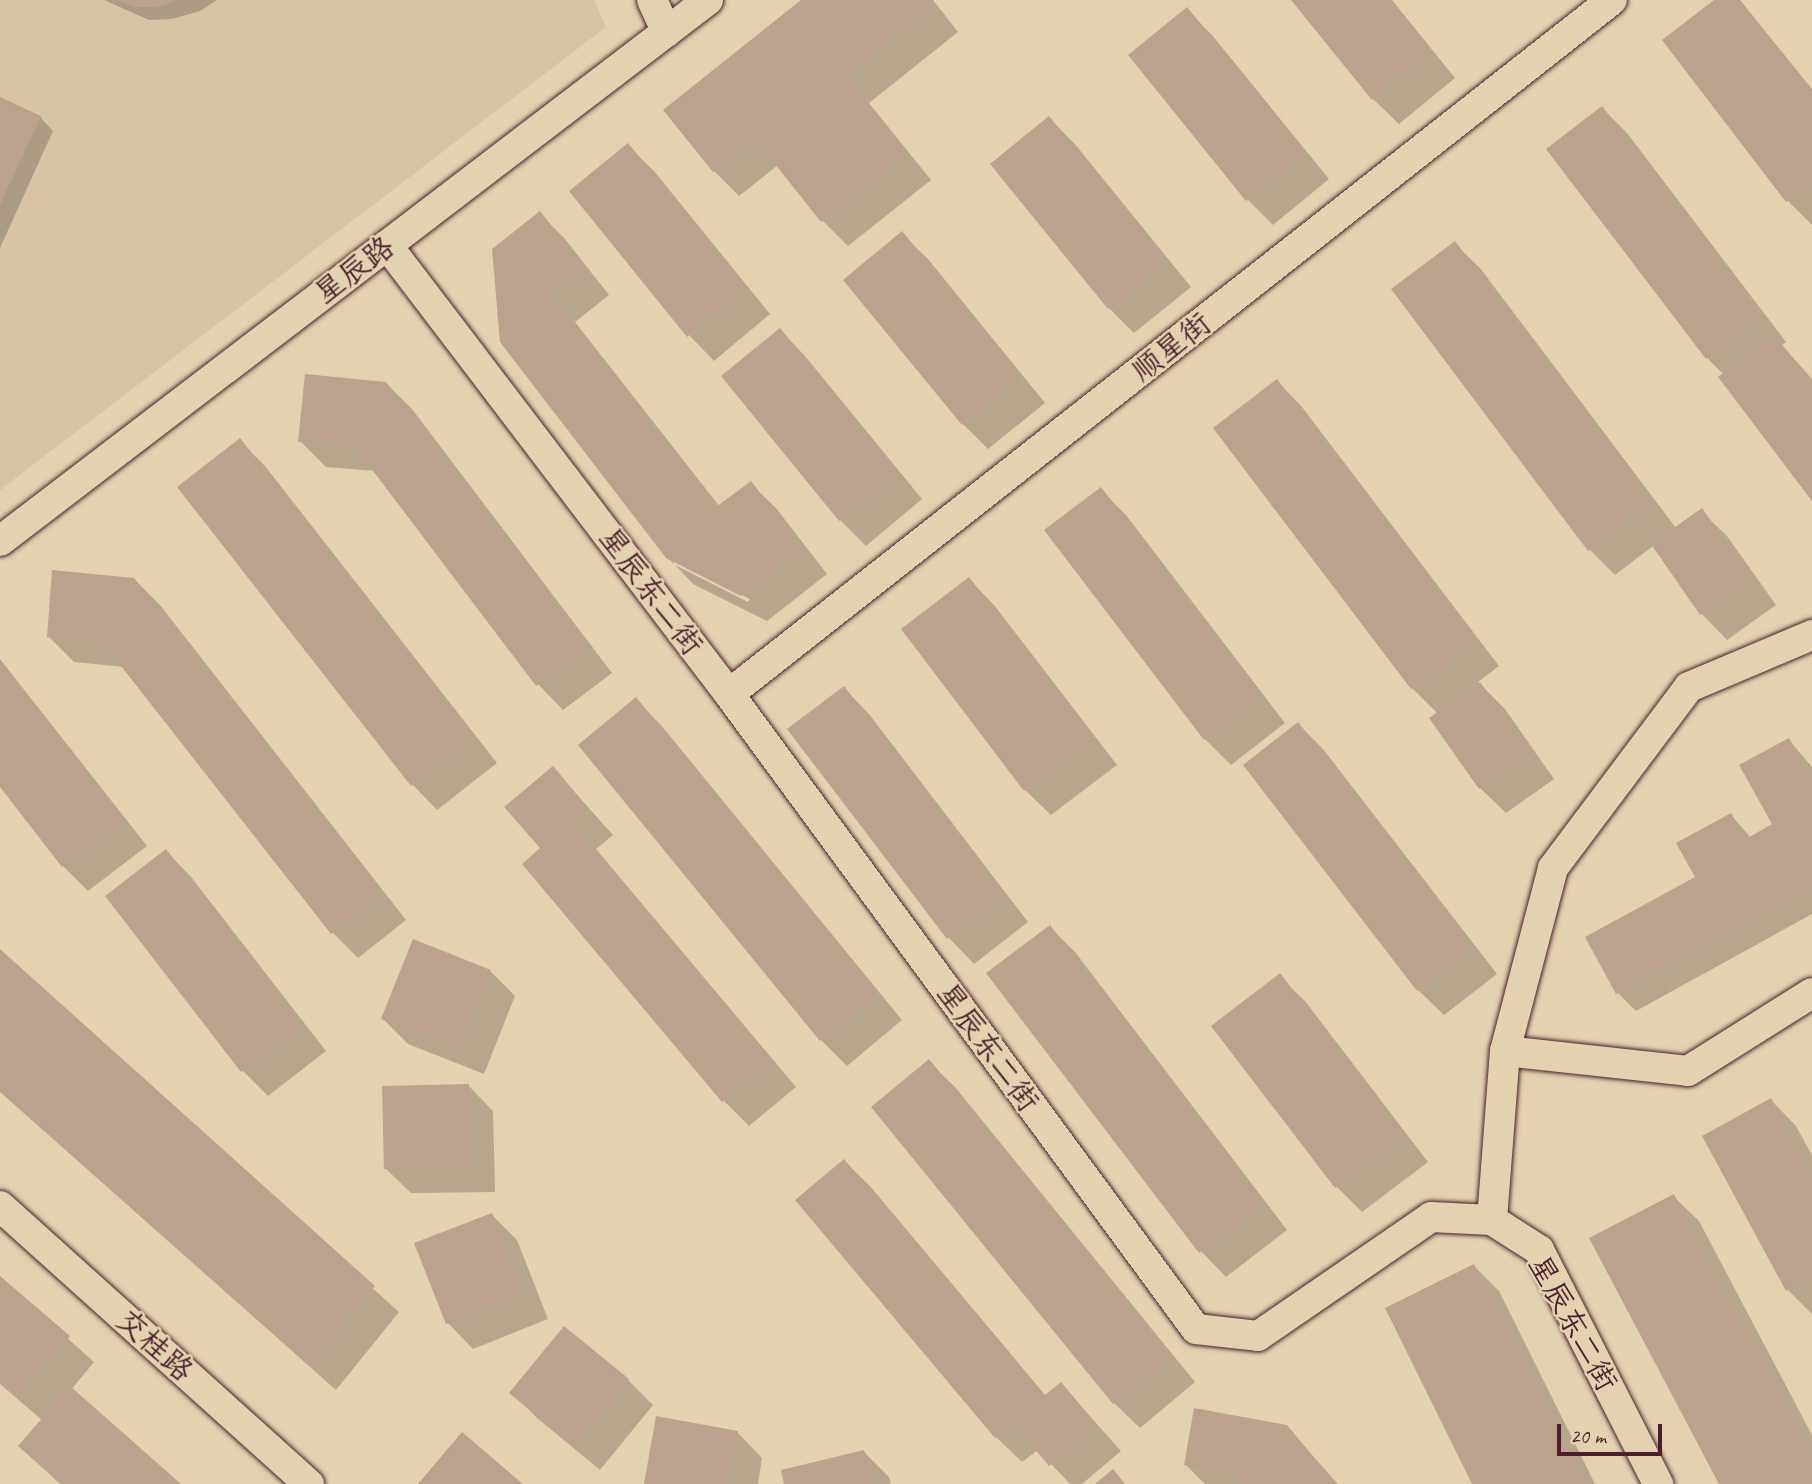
<!DOCTYPE html>
<html>
<head>
<meta charset="utf-8">
<style>
	body { margin:0 }
	#map { position:relative; width:1812px; height:1484px; overflow:hidden; background:#e4d1af; font-family:Caveat,"LXGW WenKai TC",sans-serif }
	div>[style] { position:absolute }
	[style*='--x'] { left:calc(var(--x)*1px); top:calc(var(--y)*1px); width:calc(var(--w)*1px); rotate:calc(var(--a)*1deg) }
	.built>* { inset:0; background:#d8c3a5 }
	.shadow>* { inset:0; background:#0003 }
	.building>* { inset:0; background:#bca28d }
	.roads { filter:drop-shadow(0 0 2px #4a1f2b) drop-shadow(0 0 2px #4a1f2b) }
	.street>* { height:30px; margin:-15px; padding:0 15px; transform-origin:15px; border-radius:15px; background:#e4d1af }
	span { translate:-50% -50%; white-space:nowrap; text-align:center; line-height:1.15; -webkit-text-stroke:5px #e4d1af; paint-order:stroke }
	.street-label { font-size:30px; color:#4a1f2b }
	.scale { position:absolute; left:1557px; top:1424px; width:105px; height:32px; box-sizing:border-box; border:4px solid #4a1f2b; border-top:0; padding-left:9px; font-size:21px; line-height:24px; white-space:nowrap; color:#4a1f2b; -webkit-text-stroke:5px #e4d1af; paint-order:stroke }
</style>
</head>
<body>
<div id="map">
	<div class="built">
		<i style="clip-path:polygon(0 0,594px 0,606px 27px,0 490px)"></i>
	</div>
	<div class="shadow">
		<i style="clip-path:polygon(104px 0,217px 0,200px 11px,172px 19px,149px 20px)"></i>
		<i style="clip-path:polygon(804px 0,933px 0,958px 32px,869px 103px,931px 180px,848px 246px,823px 221px,778px 165px,739px 196px,714px 171px)"></i>
		<i style="clip-path:polygon(1293px 0,1392px 0,1455px 78px,1399px 124px,1373px 99px)"></i>
		<i style="clip-path:polygon(1717px 0,1740px 0,1812px 89px,1812px 225px,1787px 200px)"></i>
		<i style="clip-path:polygon(1187px 10px,1212px 35px,1329px 179px,1273px 225px,1247px 199px)"></i>
		<i style="clip-path:polygon(0 99px,40px 117px,53px 131px,0 248px)"></i>
		<i style="clip-path:polygon(1602px 108px,1627px 133px,1786px 342px,1782px 345px,1812px 379px,1812px 498px,1724px 375px,1707px 358px)"></i>
		<i style="clip-path:polygon(1049px 118px,1074px 143px,1191px 287px,1134px 333px,1109px 308px)"></i>
		<i style="clip-path:polygon(628px 146px,654px 171px,770px 314px,714px 361px,689px 335px)"></i>
		<i style="clip-path:polygon(540px 214px,565px 239px,609px 295px,575px 322px,720px 507px,750px 483px,776px 508px,827px 574px,767px 621px,693px 584px,675px 565px,748px 602px,750px 599px,674px 561px,674px 564px,667px 557px,501px 341px)"></i>
		<i style="clip-path:polygon(902px 234px,928px 259px,1045px 403px,988px 449px,963px 424px)"></i>
		<i style="clip-path:polygon(1454px 243px,1480px 268px,1676px 528px,1701px 511px,1727px 536px,1776px 605px,1727px 640px,1702px 614px,1653px 546px,1615px 575px,1590px 550px)"></i>
		<i style="clip-path:polygon(780px 330px,805px 356px,922px 499px,866px 546px,840px 520px,723px 376px)"></i>
		<i style="clip-path:polygon(1277px 381px,1302px 407px,1499px 666px,1478px 682px,1505px 709px,1554px 779px,1506px 813px,1480px 788px,1438px 714px,1412px 688px)"></i>
		<i style="clip-path:polygon(386px 383px,412px 409px,612px 673px,563px 710px,538px 684px,376px 471px,326px 467px,300px 441px)"></i>
		<i style="clip-path:polygon(240px 441px,265px 466px,497px 763px,437px 810px,412px 784px)"></i>
		<i style="clip-path:polygon(1101px 490px,1126px 515px,1285px 723px,1231px 765px,1205px 739px,1047px 531px)"></i>
		<i style="clip-path:polygon(134px 579px,160px 605px,406px 920px,358px 958px,333px 933px,124px 667px,74px 662px,49px 637px)"></i>
		<i style="clip-path:polygon(969px 579px,994px 605px,1117px 765px,1051px 815px,1025px 790px)"></i>
		<i style="clip-path:polygon(0 659px,147px 846px,88px 891px,63px 866px,0 784px)"></i>
		<i style="clip-path:polygon(844px 688px,869px 714px,1028px 922px,974px 964px,949px 938px,789px 729px)"></i>
		<i style="clip-path:polygon(636px 700px,661px 725px,902px 1020px,847px 1066px,821px 1040px,580px 745px)"></i>
		<i style="clip-path:polygon(1298px 724px,1323px 749px,1497px 974px,1444px 1015px,1418px 990px,1245px 765px)"></i>
		<i style="clip-path:polygon(1789px 740px,1812px 767px,1812px 914px,1636px 1011px,1618px 993px,1587px 938px,1697px 877px,1731px 815px,1751px 838px,1775px 825px)"></i>
		<i style="clip-path:polygon(553px 768px,613px 835px,596px 849px,796px 1087px,749px 1126px,724px 1101px,525px 864px,542px 849px)"></i>
		<i style="clip-path:polygon(166px 851px,191px 877px,326px 1051px,268px 1096px,243px 1071px)"></i>
		<i style="clip-path:polygon(1050px 927px,1075px 952px,1287px 1230px,1226px 1277px,1201px 1251px)"></i>
		<i style="clip-path:polygon(0 951px,399px 1312px,336px 1390px,0 1092px)"></i>
		<i style="clip-path:polygon(490px 971px,515px 996px,484px 1074px,408px 1044px,383px 1019px)"></i>
		<i style="clip-path:polygon(1279px 976px,1305px 1001px,1428px 1162px,1362px 1212px,1337px 1187px)"></i>
		<i style="clip-path:polygon(929px 1062px,955px 1087px,1195px 1382px,1140px 1428px,1114px 1403px)"></i>
		<i style="clip-path:polygon(468px 1085px,493px 1111px,495px 1192px,411px 1193px,385px 1168px)"></i>
		<i style="clip-path:polygon(1771px 1100px,1796px 1126px,1812px 1155px,1812px 1314px,1788px 1290px)"></i>
		<i style="clip-path:polygon(844px 1161px,870px 1186px,1046px 1396px,1061px 1384px,1121px 1451px,1082px 1484px,1070px 1484px,1038px 1450px,1022px 1462px,996px 1437px,797px 1200px)"></i>
		<i style="clip-path:polygon(1673px 1196px,1699px 1221px,1812px 1435px,1812px 1484px,1721px 1484px)"></i>
		<i style="clip-path:polygon(492px 1215px,517px 1240px,548px 1319px,473px 1349px,448px 1323px)"></i>
		<i style="clip-path:polygon(1474px 1266px,1499px 1291px,1595px 1484px,1474px 1484px)"></i>
		<i style="clip-path:polygon(0 1278px,94px 1362px,71px 1390px,179px 1484px,60px 1484px,20px 1446px,42px 1420px,0 1384px)"></i>
		<i style="clip-path:polygon(628px 1380px,653px 1405px,600px 1470px,537px 1418px,512px 1393px)"></i>
		<i style="clip-path:polygon(1286px 1426px,1338px 1484px,1205px 1484px,1186px 1465px)"></i>
		<i style="clip-path:polygon(737px 1432px,762px 1458px,758px 1484px,646px 1484px)"></i>
		<i style="clip-path:polygon(864px 1452px,889px 1477px,891px 1484px,786px 1484px)"></i>
	</div>
	<div class="building">
		<i style="clip-path:polygon(118px 0,176px 0,176px 1px,157px 7px,134px 7px)"></i>
		<i style="clip-path:polygon(801px 0,930px 0,934px 5px,845px 77px,907px 154px,821px 222px,755px 139px,713px 172px,663px 110px)"></i>
		<i style="clip-path:polygon(1291px 0,1389px 0,1431px 52px,1372px 100px)"></i>
		<i style="clip-path:polygon(1714px 0,1740px 0,1812px 94px,1812px 182px,1786px 202px,1662px 40px)"></i>
		<i style="clip-path:polygon(1187px 7px,1305px 152px,1246px 201px,1128px 55px)"></i>
		<i style="clip-path:polygon(0 97px,41px 116px,0 205px)"></i>
		<i style="clip-path:polygon(1602px 106px,1762px 316px,1706px 359px,1546px 149px)"></i>
		<i style="clip-path:polygon(1049px 116px,1167px 261px,1108px 309px,990px 164px)"></i>
		<i style="clip-path:polygon(628px 143px,746px 288px,687px 337px,569px 191px)"></i>
		<i style="clip-path:polygon(540px 211px,585px 269px,551px 296px,716px 507px,751px 481px,803px 548px,741px 596px,666px 558px,500px 342px,492px 249px)"></i>
		<i style="clip-path:polygon(902px 231px,1021px 376px,962px 425px,843px 280px)"></i>
		<i style="clip-path:polygon(1455px 241px,1652px 502px,1588px 551px,1391px 289px)"></i>
		<i style="clip-path:polygon(780px 328px,898px 473px,839px 521px,721px 376px)"></i>
		<i style="clip-path:polygon(1774px 334px,1812px 384px,1812px 501px,1718px 377px)"></i>
		<i style="clip-path:polygon(305px 374px,386px 382px,588px 647px,536px 686px,355px 447px,298px 442px)"></i>
		<i style="clip-path:polygon(1277px 379px,1475px 640px,1411px 689px,1213px 428px)"></i>
		<i style="clip-path:polygon(240px 438px,473px 737px,411px 786px,177px 487px)"></i>
		<i style="clip-path:polygon(1101px 487px,1261px 697px,1204px 740px,1044px 530px)"></i>
		<i style="clip-path:polygon(1702px 508px,1752px 579px,1700px 615px,1651px 544px)"></i>
		<i style="clip-path:polygon(52px 570px,134px 578px,382px 894px,331px 934px,103px 643px,47px 637px)"></i>
		<i style="clip-path:polygon(969px 577px,1093px 739px,1024px 791px,901px 629px)"></i>
		<i style="clip-path:polygon(0 661px,123px 819px,62px 867px,0 787px)"></i>
		<i style="clip-path:polygon(1480px 682px,1530px 752px,1479px 789px,1429px 718px)"></i>
		<i style="clip-path:polygon(844px 686px,1004px 896px,947px 939px,787px 729px)"></i>
		<i style="clip-path:polygon(636px 697px,878px 994px,820px 1041px,578px 745px)"></i>
		<i style="clip-path:polygon(1298px 722px,1473px 948px,1417px 991px,1243px 765px)"></i>
		<i style="clip-path:polygon(1789px 738px,1812px 779px,1812px 886px,1616px 994px,1585px 937px,1695px 877px,1676px 843px,1731px 813px,1746px 839px,1772px 824px,1739px 765px)"></i>
		<i style="clip-path:polygon(553px 766px,589px 809px,572px 823px,772px 1060px,722px 1102px,522px 864px,540px 848px,504px 807px)"></i>
		<i style="clip-path:polygon(166px 849px,302px 1025px,241px 1072px,105px 896px)"></i>
		<i style="clip-path:polygon(1050px 925px,1263px 1204px,1199px 1253px,986px 973px)"></i>
		<i style="clip-path:polygon(413px 939px,491px 970px,459px 1050px,381px 1019px)"></i>
		<i style="clip-path:polygon(0 949px,375px 1286px,310px 1366px,0 1091px)"></i>
		<i style="clip-path:polygon(1280px 973px,1404px 1136px,1335px 1188px,1211px 1026px)"></i>
		<i style="clip-path:polygon(929px 1059px,1171px 1356px,1113px 1404px,871px 1107px)"></i>
		<i style="clip-path:polygon(469px 1084px,471px 1167px,384px 1169px,382px 1086px)"></i>
		<i style="clip-path:polygon(1771px 1098px,1812px 1174px,1812px 1277px,1786px 1291px,1702px 1136px)"></i>
		<i style="clip-path:polygon(844px 1159px,1044px 1396px,1061px 1382px,1097px 1425px,1049px 1466px,1013px 1423px,995px 1438px,795px 1200px)"></i>
		<i style="clip-path:polygon(1674px 1194px,1812px 1455px,1812px 1484px,1719px 1484px,1589px 1238px)"></i>
		<i style="clip-path:polygon(492px 1213px,524px 1294px,446px 1324px,414px 1243px)"></i>
		<i style="clip-path:polygon(1474px 1264px,1584px 1484px,1472px 1484px,1385px 1308px)"></i>
		<i style="clip-path:polygon(0 1276px,70px 1336px,17px 1397px,0 1382px)"></i>
		<i style="clip-path:polygon(564px 1326px,629px 1379px,574px 1446px,509px 1393px)"></i>
		<i style="clip-path:polygon(70px 1386px,181px 1484px,61px 1484px,18px 1446px)"></i>
		<i style="clip-path:polygon(1194px 1408px,1287px 1425px,1336px 1484px,1245px 1484px,1238px 1474px,1184px 1465px)"></i>
		<i style="clip-path:polygon(656px 1416px,738px 1431px,729px 1484px,644px 1484px)"></i>
		<i style="clip-path:polygon(462px 1432px,523px 1484px,418px 1484px)"></i>
		<i style="clip-path:polygon(864px 1450px,873px 1484px,784px 1484px,781px 1470px)"></i>
		<i style="clip-path:polygon(1113px 1469px,1125px 1484px,1095px 1484px)"></i>
	</div>
	<div class="roads">
		<div class="street">
			<i style="--x:652;--y:0;--w:35;--a:65"></i>
			<i style="--x:387;--y:245;--w:564;--a:52.7"></i>
			<i style="--x:729;--y:694;--w:788;--a:53.67"></i>
			<i style="--x:1196;--y:1329;--w:62;--a:6.4"></i>
			<i style="--x:1258;--y:1336;--w:210;--a:-34.5"></i>
			<i style="--x:1431;--y:1217;--w:61;--a:2.8"></i>
			<i style="--x:1492;--y:1220;--w:56;--a:32.6"></i>
			<i style="--x:1539;--y:1250;--w:263;--a:63"></i>
			<i style="--x:0;--y:541;--w:891;--a:-37.38"></i>
			<i style="--x:729;--y:694;--w:1123;--a:-38.17"></i>
			<i style="--x:1505;--y:1051;--w:184;--a:6.2"></i>
			<i style="--x:1688;--y:1071;--w:146;--a:-32.2"></i>
			<i style="--x:0;--y:1206;--w:416;--a:42"></i>
			<i style="--x:1492;--y:1220;--w:169;--a:-85.6"></i>
			<i style="--x:1505;--y:1051;--w:189;--a:-75.3"></i>
			<i style="--x:1553;--y:868;--w:226;--a:-53.1"></i>
			<i style="--x:1689;--y:687;--w:134;--a:-22.9"></i>
		</div>
	</div>
	<div class="street-label">
		<span style="left:354px;top:270px;rotate:-37deg">星辰路</span>
		<span style="left:1171px;top:347px;rotate:-38deg">顺星街</span>
		<span style="left:651px;top:591px;rotate:53deg">星辰东二街</span>
		<span style="left:988px;top:1047px;rotate:54deg">星辰东二街</span>
		<span style="left:1573px;top:1323px;rotate:61deg">星辰东二街</span>
		<span style="left:155px;top:1345px;rotate:42deg">交桂路</span>
	</div>
	<div class="scale">20 m</div>
</div>
</body>
</html>
